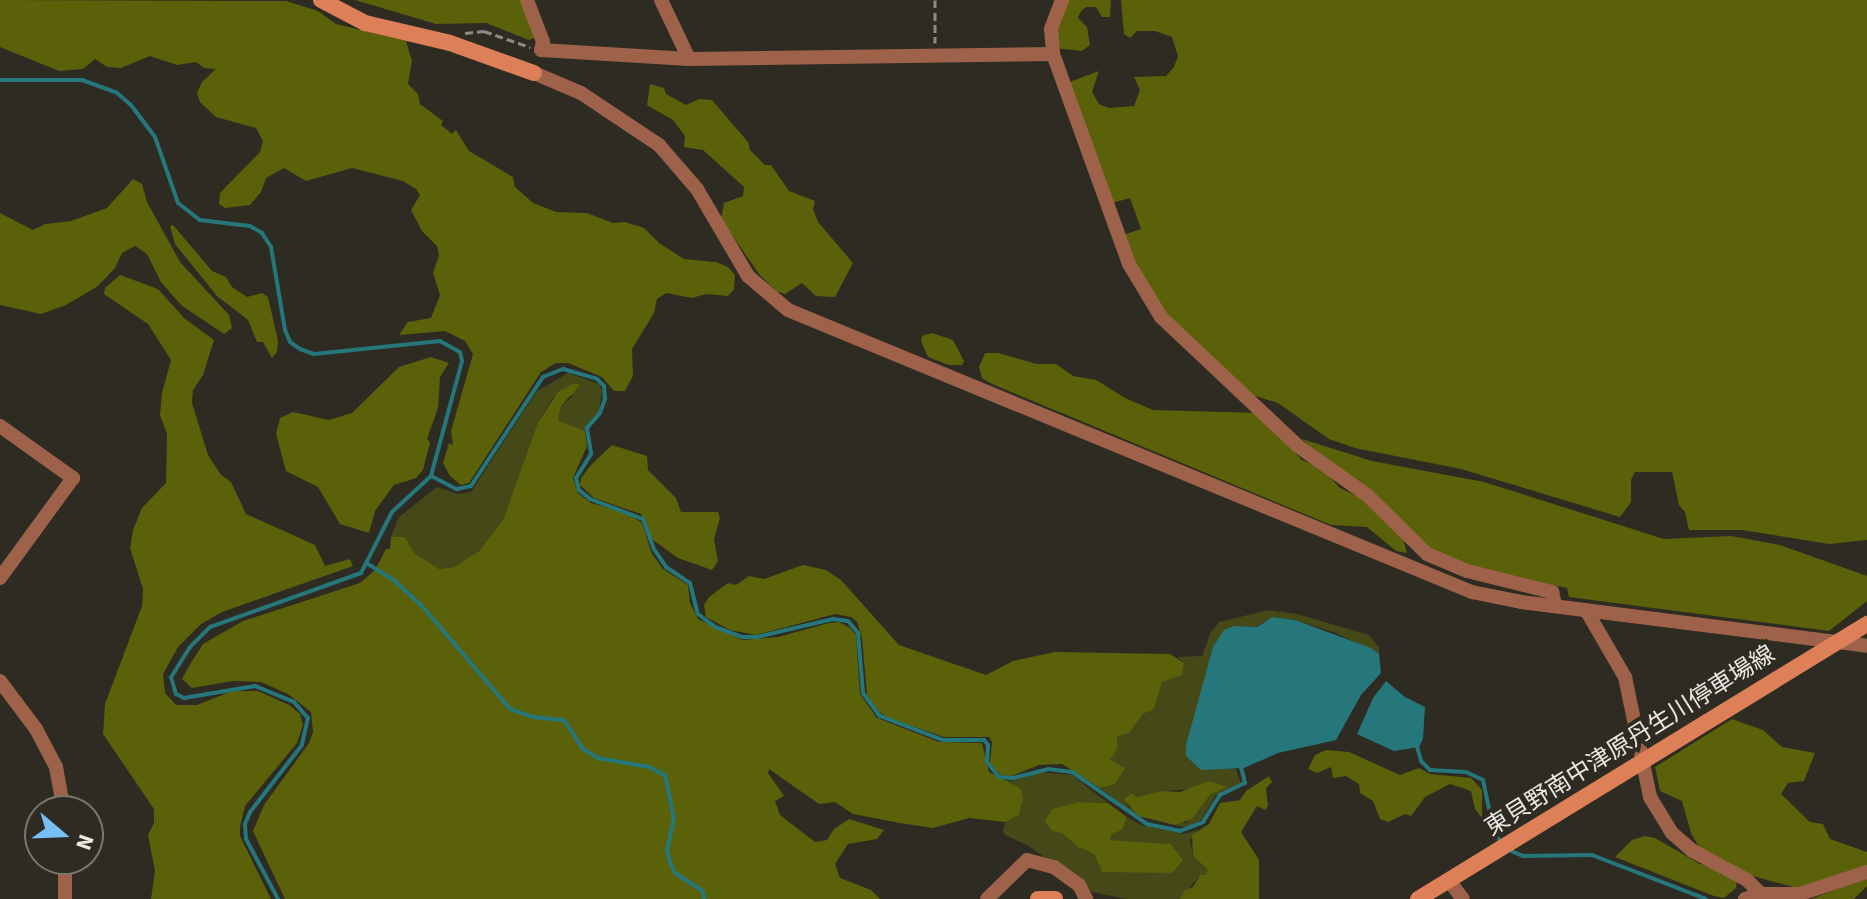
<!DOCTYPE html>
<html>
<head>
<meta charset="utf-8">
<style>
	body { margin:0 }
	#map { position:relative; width:1867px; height:899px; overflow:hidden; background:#2e2b23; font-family:"Source Sans 3","Noto Sans JP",sans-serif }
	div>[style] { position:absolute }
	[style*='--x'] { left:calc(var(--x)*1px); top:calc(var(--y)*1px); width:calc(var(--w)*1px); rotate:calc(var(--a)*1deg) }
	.green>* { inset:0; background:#454918 }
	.forest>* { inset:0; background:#5b6108 }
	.water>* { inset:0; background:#25777c }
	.stream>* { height:4px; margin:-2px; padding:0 2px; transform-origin:2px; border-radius:2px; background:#25777c }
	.path>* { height:3px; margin-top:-1.5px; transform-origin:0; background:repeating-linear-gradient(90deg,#8d8a84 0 8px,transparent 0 12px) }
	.street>* { height:14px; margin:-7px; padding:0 7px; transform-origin:7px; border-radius:7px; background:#9d6249 }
	.secondary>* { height:16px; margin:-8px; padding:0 8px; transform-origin:8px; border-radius:8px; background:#dd8057 }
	span { translate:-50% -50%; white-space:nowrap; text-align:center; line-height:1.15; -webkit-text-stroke:8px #2e2b23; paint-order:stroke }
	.street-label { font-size:24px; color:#eae8e3 }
	.north { position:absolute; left:24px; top:795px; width:80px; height:80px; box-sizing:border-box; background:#2e2b23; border:2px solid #797770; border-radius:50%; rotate:109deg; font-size:22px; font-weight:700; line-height:32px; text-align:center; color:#eae8e3 }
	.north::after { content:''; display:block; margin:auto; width:28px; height:36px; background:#77bff7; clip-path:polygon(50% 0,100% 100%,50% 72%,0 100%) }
</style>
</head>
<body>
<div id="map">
	<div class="green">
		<i style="clip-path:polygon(568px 373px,599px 384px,602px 390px,599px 411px,585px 431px,558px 420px,561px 406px,573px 396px,553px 398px,538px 422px,503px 520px,479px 551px,454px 567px,439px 569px,414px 554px,405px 537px,391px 537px,399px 517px,437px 487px,458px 494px,471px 492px,536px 392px)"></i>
		<i style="clip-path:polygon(evenodd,1269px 610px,1297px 614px,1369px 635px,1379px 647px,1379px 654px,1336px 633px,1295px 620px,1272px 617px,1256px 627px,1234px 626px,1213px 647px,1186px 756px,1224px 769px,1236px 769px,1241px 784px,1216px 795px,1202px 819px,1188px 828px,1137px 816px,1100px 788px,1107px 784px,1109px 760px,1118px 747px,1117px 737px,1129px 733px,1143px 714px,1154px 709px,1162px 681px,1184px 663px,1178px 657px,1202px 656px,1211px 632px,1219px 622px,1269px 610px,1226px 787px,1210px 795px,1186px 823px,1152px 820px,1127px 806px,1131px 793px,1137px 797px,1162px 791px,1226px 787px)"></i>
		<i style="clip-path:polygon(1041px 772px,1072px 775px,1108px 803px,1078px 802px,1052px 809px,1062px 832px,1078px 847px,1094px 854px,1102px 872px,1172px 872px,1177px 851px,1171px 844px,1110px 840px,1112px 834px,1122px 830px,1127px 817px,1139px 824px,1183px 834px,1198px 830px,1190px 840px,1193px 856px,1208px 870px,1205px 876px,1200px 875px,1180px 899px,1126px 899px,1092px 892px,1029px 846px,1005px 835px,1003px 831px,1005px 822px,1019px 815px,1019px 788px,997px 779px,1011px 781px)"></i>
	</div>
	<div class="forest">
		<i style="clip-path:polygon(0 0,286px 1px,318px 11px,336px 24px,406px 41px,412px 61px,408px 84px,418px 94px,420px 104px,443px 121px,441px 125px,452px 134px,456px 130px,469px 151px,513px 177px,515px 187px,533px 203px,556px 212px,587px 213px,613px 223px,625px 222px,644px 228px,659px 243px,684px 259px,716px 262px,728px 267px,735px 275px,734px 289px,728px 296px,706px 294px,692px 298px,666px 293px,657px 299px,654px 313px,632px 349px,633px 376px,625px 391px,614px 391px,602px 377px,568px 363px,556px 363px,541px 372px,469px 483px,461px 485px,450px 476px,443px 463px,449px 443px,453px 445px,451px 431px,473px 354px,465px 341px,445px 331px,399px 335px,408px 322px,431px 318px,440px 295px,433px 273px,439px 255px,437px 246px,422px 231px,411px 210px,420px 195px,416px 189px,403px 181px,352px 168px,306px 181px,284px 168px,266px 178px,261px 192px,250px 205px,225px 208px,219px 204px,220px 193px,260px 152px,263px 141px,256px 128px,216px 117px,200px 102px,197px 93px,202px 82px,216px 69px,204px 68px,196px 62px,177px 65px,150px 56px,121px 68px,107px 67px,95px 59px,83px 69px,59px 71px,0 47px)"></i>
		<i style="clip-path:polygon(355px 0,523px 0,534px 38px,529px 40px,486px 23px,436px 24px)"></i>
		<i style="clip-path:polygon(1066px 0,1111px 0,1110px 17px,1102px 17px,1096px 7px,1086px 7px,1081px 11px,1078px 18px,1087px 27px,1090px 45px,1082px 51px,1055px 48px,1054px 30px)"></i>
		<i style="clip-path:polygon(1121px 0,1867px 0,1867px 540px,1829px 544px,1742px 530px,1689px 530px,1685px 512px,1679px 505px,1672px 472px,1635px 472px,1631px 480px,1631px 502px,1620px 517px,1461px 469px,1355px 448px,1329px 439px,1278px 403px,1246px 393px,1149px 296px,1123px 235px,1141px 229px,1130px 198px,1112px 203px,1067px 83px,1099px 71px,1092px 92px,1099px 104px,1109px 108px,1134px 106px,1140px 90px,1134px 77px,1166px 76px,1174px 67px,1178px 56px,1172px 37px,1155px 31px,1137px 31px,1130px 38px,1124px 34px)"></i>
		<i style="clip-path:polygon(650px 84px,664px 88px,666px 94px,686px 105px,699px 99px,712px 100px,748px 142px,750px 150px,765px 165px,771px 165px,789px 191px,815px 201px,813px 209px,818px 222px,853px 263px,835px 297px,816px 296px,802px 283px,785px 294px,776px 291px,759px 274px,721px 219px,724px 203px,743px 196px,744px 187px,703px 150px,684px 147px,685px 136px,673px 120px,647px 105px)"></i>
		<i style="clip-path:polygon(133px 179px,142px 184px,147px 202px,180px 262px,229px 315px,232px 328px,224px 334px,181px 305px,161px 282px,147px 254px,135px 246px,122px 253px,115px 268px,98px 286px,66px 305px,41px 314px,0 305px,0 213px,33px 230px,45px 224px,71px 221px,107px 208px)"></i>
		<i style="clip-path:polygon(173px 225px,212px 271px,226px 277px,232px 287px,247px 297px,262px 293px,268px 297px,278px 341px,277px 352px,272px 358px,263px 342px,257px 342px,248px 320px,217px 296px,175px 244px,170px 226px)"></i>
		<i style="clip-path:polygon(120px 275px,158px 289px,184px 318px,214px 340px,203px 375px,193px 390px,192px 403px,208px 455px,221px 475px,231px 482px,246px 514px,315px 545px,325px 566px,350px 559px,353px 566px,222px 612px,201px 624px,178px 647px,163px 674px,165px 693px,176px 705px,197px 705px,232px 691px,258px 691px,289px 705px,300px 714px,303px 725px,297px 743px,245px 806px,240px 827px,240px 836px,271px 899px,151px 899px,155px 871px,148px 835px,154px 823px,154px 809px,103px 734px,105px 704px,142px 606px,143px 589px,130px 548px,133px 530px,142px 508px,166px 483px,167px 434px,160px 415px,162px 393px,171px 360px,148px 324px,104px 294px,105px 288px)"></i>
		<i style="clip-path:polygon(932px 333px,953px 340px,964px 361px,962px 365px,949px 365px,928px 357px,921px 341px,922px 336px)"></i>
		<i style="clip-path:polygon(985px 353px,998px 353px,1037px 364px,1056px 364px,1073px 376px,1096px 380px,1127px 399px,1153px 410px,1259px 413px,1302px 460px,1322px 468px,1340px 488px,1359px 497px,1403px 539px,1407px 553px,1396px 551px,1367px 527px,1331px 525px,992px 384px,982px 378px,979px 367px)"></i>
		<i style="clip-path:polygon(431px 357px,449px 363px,440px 377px,438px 408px,427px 439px,430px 442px,423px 470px,416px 478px,394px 485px,375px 511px,369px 533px,340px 524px,318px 487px,286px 471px,276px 434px,280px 418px,293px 412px,329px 420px,352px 413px,399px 367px)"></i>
		<i style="clip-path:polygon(575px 383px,580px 385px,561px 406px,558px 420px,585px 431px,587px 446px,573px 478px,578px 493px,591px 503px,629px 514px,642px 523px,652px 554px,663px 569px,688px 585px,690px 603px,698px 619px,742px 640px,778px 637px,829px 623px,839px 622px,850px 628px,856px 635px,860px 694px,877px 718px,939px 742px,982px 743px,989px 772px,1020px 788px,1023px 797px,1019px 815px,1005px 822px,969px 818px,933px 828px,900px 823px,853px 814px,835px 802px,819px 804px,769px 769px,768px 773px,784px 796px,775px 801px,780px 815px,815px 842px,827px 840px,834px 829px,849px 819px,884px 830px,877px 839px,848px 844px,835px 864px,840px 878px,871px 890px,880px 899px,285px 899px,253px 831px,264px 805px,309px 743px,313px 732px,311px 712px,288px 694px,261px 682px,233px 681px,192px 688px,182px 679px,189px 666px,203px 644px,243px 621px,360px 583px,375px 570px,386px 549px,390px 549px,391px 537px,405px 537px,415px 554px,439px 569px,454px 567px,479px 551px,503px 520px,538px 422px,559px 391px)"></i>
		<i style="clip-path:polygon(1302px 439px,1372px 461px,1484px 482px,1664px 539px,1731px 536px,1780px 545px,1867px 576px,1867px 601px,1829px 631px,1569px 597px,1567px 588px,1467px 568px,1432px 553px)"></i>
		<i style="clip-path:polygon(612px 445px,647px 456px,648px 470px,676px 498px,681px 512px,718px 512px,720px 518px,714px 539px,718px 561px,712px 570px,678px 558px,653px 540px,641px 514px,594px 498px,580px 485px,581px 478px,592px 464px)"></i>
		<i style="clip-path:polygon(803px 565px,826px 570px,841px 580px,899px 645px,986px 675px,1013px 661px,1055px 652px,1170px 654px,1184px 663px,1182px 675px,1162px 682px,1154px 709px,1143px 714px,1129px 733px,1117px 737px,1118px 747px,1110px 760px,1125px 768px,1115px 784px,1100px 788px,1062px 764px,1039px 765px,1012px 776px,1001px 775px,990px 764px,992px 742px,989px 737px,944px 737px,886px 717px,877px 710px,867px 695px,862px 638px,857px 622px,851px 617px,835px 614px,756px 635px,730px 630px,706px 617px,704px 605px,709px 597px,728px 583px,736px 585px,749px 576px,764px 579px)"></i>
		<i style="clip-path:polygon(1732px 719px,1763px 730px,1782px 747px,1815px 753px,1804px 781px,1788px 783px,1781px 794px,1810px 822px,1823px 824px,1830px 839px,1867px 852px,1867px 868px,1797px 888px,1749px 875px,1700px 849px,1691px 833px,1682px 801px,1660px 791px,1655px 767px)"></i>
		<i style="clip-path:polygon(1326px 750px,1349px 752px,1400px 775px,1419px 768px,1430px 774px,1471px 778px,1482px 790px,1482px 818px,1475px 809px,1471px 791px,1450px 784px,1425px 797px,1411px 816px,1405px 814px,1388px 822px,1380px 819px,1373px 801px,1360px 793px,1359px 784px,1346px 776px,1333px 778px,1331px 767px,1317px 773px,1308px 769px,1315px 755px)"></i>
		<i style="clip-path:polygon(1269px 776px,1272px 782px,1266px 788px,1268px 806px,1265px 810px,1257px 806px,1241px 832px,1259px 860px,1259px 899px,1180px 899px,1184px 891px,1193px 887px,1200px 875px,1205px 875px,1208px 870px,1193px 856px,1192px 835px,1209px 824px,1220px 803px,1240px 800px,1246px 791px)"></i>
		<i style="clip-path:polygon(1209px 781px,1227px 787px,1210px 795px,1192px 819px,1175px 825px,1139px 816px,1124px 800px,1131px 793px,1137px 797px,1162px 791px,1180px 792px)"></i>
		<i style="clip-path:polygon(1078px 802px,1108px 803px,1127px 817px,1122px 830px,1112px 834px,1110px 840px,1171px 844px,1183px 860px,1172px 873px,1102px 872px,1094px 854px,1078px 847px,1062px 833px,1052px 831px,1045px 821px,1052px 809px)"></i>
		<i style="clip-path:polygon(1645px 836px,1655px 838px,1700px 864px,1714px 867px,1737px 881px,1736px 888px,1724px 898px,1714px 896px,1615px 857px,1632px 840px)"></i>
		<i style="clip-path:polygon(1867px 877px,1867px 886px,1854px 899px,1811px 899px)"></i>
	</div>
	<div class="water">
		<i style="clip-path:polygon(1272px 617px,1295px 620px,1371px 648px,1379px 654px,1381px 673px,1361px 695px,1336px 740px,1278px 753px,1244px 768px,1201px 770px,1186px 756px,1186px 745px,1213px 647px,1224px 630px,1234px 626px,1257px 627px)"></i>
		<i style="clip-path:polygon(1386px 681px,1405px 697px,1425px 707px,1423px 739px,1419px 747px,1394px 751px,1357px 734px,1373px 698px)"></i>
	</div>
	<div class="stream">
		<i style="--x:0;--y:80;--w:82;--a:0"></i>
		<i style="--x:82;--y:80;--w:37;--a:20"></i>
		<i style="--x:117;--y:93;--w:18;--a:41"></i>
		<i style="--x:131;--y:105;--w:40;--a:53"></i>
		<i style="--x:155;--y:137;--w:70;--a:70.8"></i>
		<i style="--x:178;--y:203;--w:28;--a:38"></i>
		<i style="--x:200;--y:220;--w:50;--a:6.8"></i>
		<i style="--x:250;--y:226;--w:14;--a:30"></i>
		<i style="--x:262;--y:233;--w:17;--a:57"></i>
		<i style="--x:271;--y:247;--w:84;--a:80.4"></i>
		<i style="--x:285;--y:330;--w:13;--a:67"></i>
		<i style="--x:290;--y:342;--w:12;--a:35"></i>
		<i style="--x:300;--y:349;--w:15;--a:20"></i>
		<i style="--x:314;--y:354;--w:127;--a:-5.9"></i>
		<i style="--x:440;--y:341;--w:23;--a:29"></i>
		<i style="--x:460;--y:352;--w:9;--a:77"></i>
		<i style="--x:462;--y:361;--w:119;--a:105.1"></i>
		<i style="--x:431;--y:476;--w:53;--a:137.3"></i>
		<i style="--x:392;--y:512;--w:68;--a:116.9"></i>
		<i style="--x:361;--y:573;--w:160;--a:160.3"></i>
		<i style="--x:210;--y:627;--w:28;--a:135"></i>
		<i style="--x:190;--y:647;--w:36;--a:122"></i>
		<i style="--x:171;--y:677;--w:18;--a:74"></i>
		<i style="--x:176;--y:694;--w:9;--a:27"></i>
		<i style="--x:184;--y:698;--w:72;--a:-9.6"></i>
		<i style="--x:255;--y:686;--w:42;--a:22.3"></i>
		<i style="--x:294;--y:702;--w:21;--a:49"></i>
		<i style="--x:308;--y:718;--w:28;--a:103"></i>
		<i style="--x:302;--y:745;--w:85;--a:127.8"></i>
		<i style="--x:250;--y:812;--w:13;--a:113"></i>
		<i style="--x:245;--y:824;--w:15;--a:86"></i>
		<i style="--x:246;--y:839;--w:68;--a:61.9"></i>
		<i style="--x:431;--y:476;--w:29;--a:27"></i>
		<i style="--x:457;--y:489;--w:14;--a:-12"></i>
		<i style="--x:471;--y:486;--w:131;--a:-56.6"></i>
		<i style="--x:543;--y:377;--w:22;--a:-22"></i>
		<i style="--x:563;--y:369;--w:35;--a:16"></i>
		<i style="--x:597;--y:379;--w:10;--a:45"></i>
		<i style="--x:604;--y:386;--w:13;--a:86"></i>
		<i style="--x:605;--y:399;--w:15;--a:110"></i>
		<i style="--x:600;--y:413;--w:20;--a:131"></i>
		<i style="--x:587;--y:428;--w:26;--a:81"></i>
		<i style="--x:591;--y:454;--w:28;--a:122"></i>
		<i style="--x:576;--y:478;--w:12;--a:76"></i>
		<i style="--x:579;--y:490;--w:14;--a:39"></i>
		<i style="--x:590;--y:499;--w:57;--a:20.7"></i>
		<i style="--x:643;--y:519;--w:32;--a:70"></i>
		<i style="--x:654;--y:549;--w:22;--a:56"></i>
		<i style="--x:666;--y:567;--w:29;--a:34"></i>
		<i style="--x:690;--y:583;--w:32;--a:76"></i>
		<i style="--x:698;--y:614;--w:21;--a:37"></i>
		<i style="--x:715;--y:627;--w:30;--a:20"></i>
		<i style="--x:743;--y:637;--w:14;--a:0"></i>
		<i style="--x:757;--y:637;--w:78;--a:-13.3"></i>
		<i style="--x:833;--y:619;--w:15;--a:8"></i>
		<i style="--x:848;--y:621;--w:16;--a:50"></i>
		<i style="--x:858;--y:633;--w:60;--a:85.2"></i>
		<i style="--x:863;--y:693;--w:29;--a:54"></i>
		<i style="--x:880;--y:716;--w:67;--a:20.9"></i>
		<i style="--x:943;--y:740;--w:41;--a:0"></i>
		<i style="--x:984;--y:740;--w:6;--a:51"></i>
		<i style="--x:988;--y:745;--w:17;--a:93"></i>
		<i style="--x:987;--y:762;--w:19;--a:51"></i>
		<i style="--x:999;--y:777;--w:14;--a:4"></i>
		<i style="--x:1013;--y:778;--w:36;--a:-14"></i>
		<i style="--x:1048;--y:769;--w:24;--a:7"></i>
		<i style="--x:1072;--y:772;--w:91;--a:34.7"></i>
		<i style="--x:1147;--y:824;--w:34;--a:12"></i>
		<i style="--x:1180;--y:831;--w:25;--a:-21"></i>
		<i style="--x:1203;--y:822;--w:32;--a:-58"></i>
		<i style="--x:1220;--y:795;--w:28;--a:-26"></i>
		<i style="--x:1245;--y:783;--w:21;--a:-104"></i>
		<i style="--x:368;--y:564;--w:32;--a:32"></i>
		<i style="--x:395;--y:581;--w:38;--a:43"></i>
		<i style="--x:423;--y:607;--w:134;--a:49.5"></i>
		<i style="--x:510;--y:709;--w:24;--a:19"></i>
		<i style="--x:533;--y:717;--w:31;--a:6"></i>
		<i style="--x:564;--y:720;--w:35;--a:57"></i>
		<i style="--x:583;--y:749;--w:17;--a:31"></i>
		<i style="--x:598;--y:758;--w:52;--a:10"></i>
		<i style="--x:649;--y:767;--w:18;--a:27"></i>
		<i style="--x:665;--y:775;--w:44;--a:78.2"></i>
		<i style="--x:674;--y:818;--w:33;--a:102"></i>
		<i style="--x:667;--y:850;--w:12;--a:76"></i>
		<i style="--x:670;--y:862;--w:12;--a:66"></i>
		<i style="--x:675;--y:873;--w:33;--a:33"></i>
		<i style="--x:703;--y:891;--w:8;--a:83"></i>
		<i style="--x:1416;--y:743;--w:19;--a:74"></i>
		<i style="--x:1421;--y:761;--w:13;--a:45"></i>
		<i style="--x:1430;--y:770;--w:36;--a:3"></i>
		<i style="--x:1466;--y:772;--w:19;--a:25"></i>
		<i style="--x:1483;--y:780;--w:49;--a:78.2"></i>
		<i style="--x:1493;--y:828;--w:15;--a:62"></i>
		<i style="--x:1509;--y:850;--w:15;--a:23"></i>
		<i style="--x:1523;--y:856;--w:69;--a:-0.8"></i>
		<i style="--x:1592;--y:855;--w:122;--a:21.1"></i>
	</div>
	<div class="path">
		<i style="--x:935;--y:0;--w:43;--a:90"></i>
		<i style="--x:465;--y:33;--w:19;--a:-6"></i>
		<i style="--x:484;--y:31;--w:49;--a:19.2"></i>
	</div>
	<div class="street">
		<i style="--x:527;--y:0;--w:45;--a:69.1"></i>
		<i style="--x:543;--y:42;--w:8;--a:104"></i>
		<i style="--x:541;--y:50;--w:148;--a:3.5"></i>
		<i style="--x:689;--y:59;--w:364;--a:-0.8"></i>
		<i style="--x:661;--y:0;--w:65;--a:64.6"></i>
		<i style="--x:1062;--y:0;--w:31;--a:111"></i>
		<i style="--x:1051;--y:29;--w:25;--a:85"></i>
		<i style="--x:1053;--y:54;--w:223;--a:70.1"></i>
		<i style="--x:1129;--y:264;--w:62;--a:58.9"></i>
		<i style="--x:1161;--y:317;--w:188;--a:43.3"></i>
		<i style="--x:1298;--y:446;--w:85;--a:35.4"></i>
		<i style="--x:1367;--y:495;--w:84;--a:44.5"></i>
		<i style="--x:1427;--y:554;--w:43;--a:23"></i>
		<i style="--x:1467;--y:571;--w:88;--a:13.9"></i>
		<i style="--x:1552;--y:592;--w:12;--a:76"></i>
		<i style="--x:534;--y:73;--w:51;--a:23.1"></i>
		<i style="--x:581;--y:93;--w:94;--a:33.7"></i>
		<i style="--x:659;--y:145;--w:58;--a:49.2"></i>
		<i style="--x:697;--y:189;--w:101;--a:59.6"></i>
		<i style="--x:748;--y:276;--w:52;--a:40.4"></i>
		<i style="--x:788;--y:310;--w:740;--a:22.41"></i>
		<i style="--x:1472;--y:592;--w:50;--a:11.5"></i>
		<i style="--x:1521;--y:602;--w:349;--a:7.2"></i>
		<i style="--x:0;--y:426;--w:90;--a:35.5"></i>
		<i style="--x:73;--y:478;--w:124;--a:126.1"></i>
		<i style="--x:1586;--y:610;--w:78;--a:59.8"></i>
		<i style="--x:1625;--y:677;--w:123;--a:78.2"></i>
		<i style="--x:1650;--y:797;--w:42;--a:58.6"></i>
		<i style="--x:1672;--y:833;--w:28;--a:41"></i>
		<i style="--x:1693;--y:851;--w:61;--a:28.2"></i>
		<i style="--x:1747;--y:880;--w:20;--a:45"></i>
		<i style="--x:0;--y:681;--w:60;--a:53.1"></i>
		<i style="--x:36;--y:729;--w:43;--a:62.2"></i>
		<i style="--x:56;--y:767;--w:45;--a:79.7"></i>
		<i style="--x:1450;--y:882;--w:21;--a:53"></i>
		<i style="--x:65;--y:899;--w:40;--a:-90"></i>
		<i style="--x:987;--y:899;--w:56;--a:-44.3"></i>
		<i style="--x:1027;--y:860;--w:28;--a:15"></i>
		<i style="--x:1054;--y:867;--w:31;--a:36"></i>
		<i style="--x:1079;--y:885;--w:16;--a:63"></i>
		<i style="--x:1745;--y:899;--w:17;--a:-17"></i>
		<i style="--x:1761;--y:894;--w:39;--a:0"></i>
		<i style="--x:1800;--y:894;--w:71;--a:-18.2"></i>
	</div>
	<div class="secondary">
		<i style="--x:321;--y:0;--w:50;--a:27.6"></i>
		<i style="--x:365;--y:23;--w:87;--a:13.2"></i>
		<i style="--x:450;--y:43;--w:89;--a:19.7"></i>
		<i style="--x:1038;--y:899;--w:17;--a:0"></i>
		<i style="--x:1418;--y:899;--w:527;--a:-31.49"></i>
	</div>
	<div class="street-label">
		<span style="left:1630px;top:741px;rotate:-32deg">東貝野南中津原丹生川停車場線</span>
	</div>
	<div class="north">N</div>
</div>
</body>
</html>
